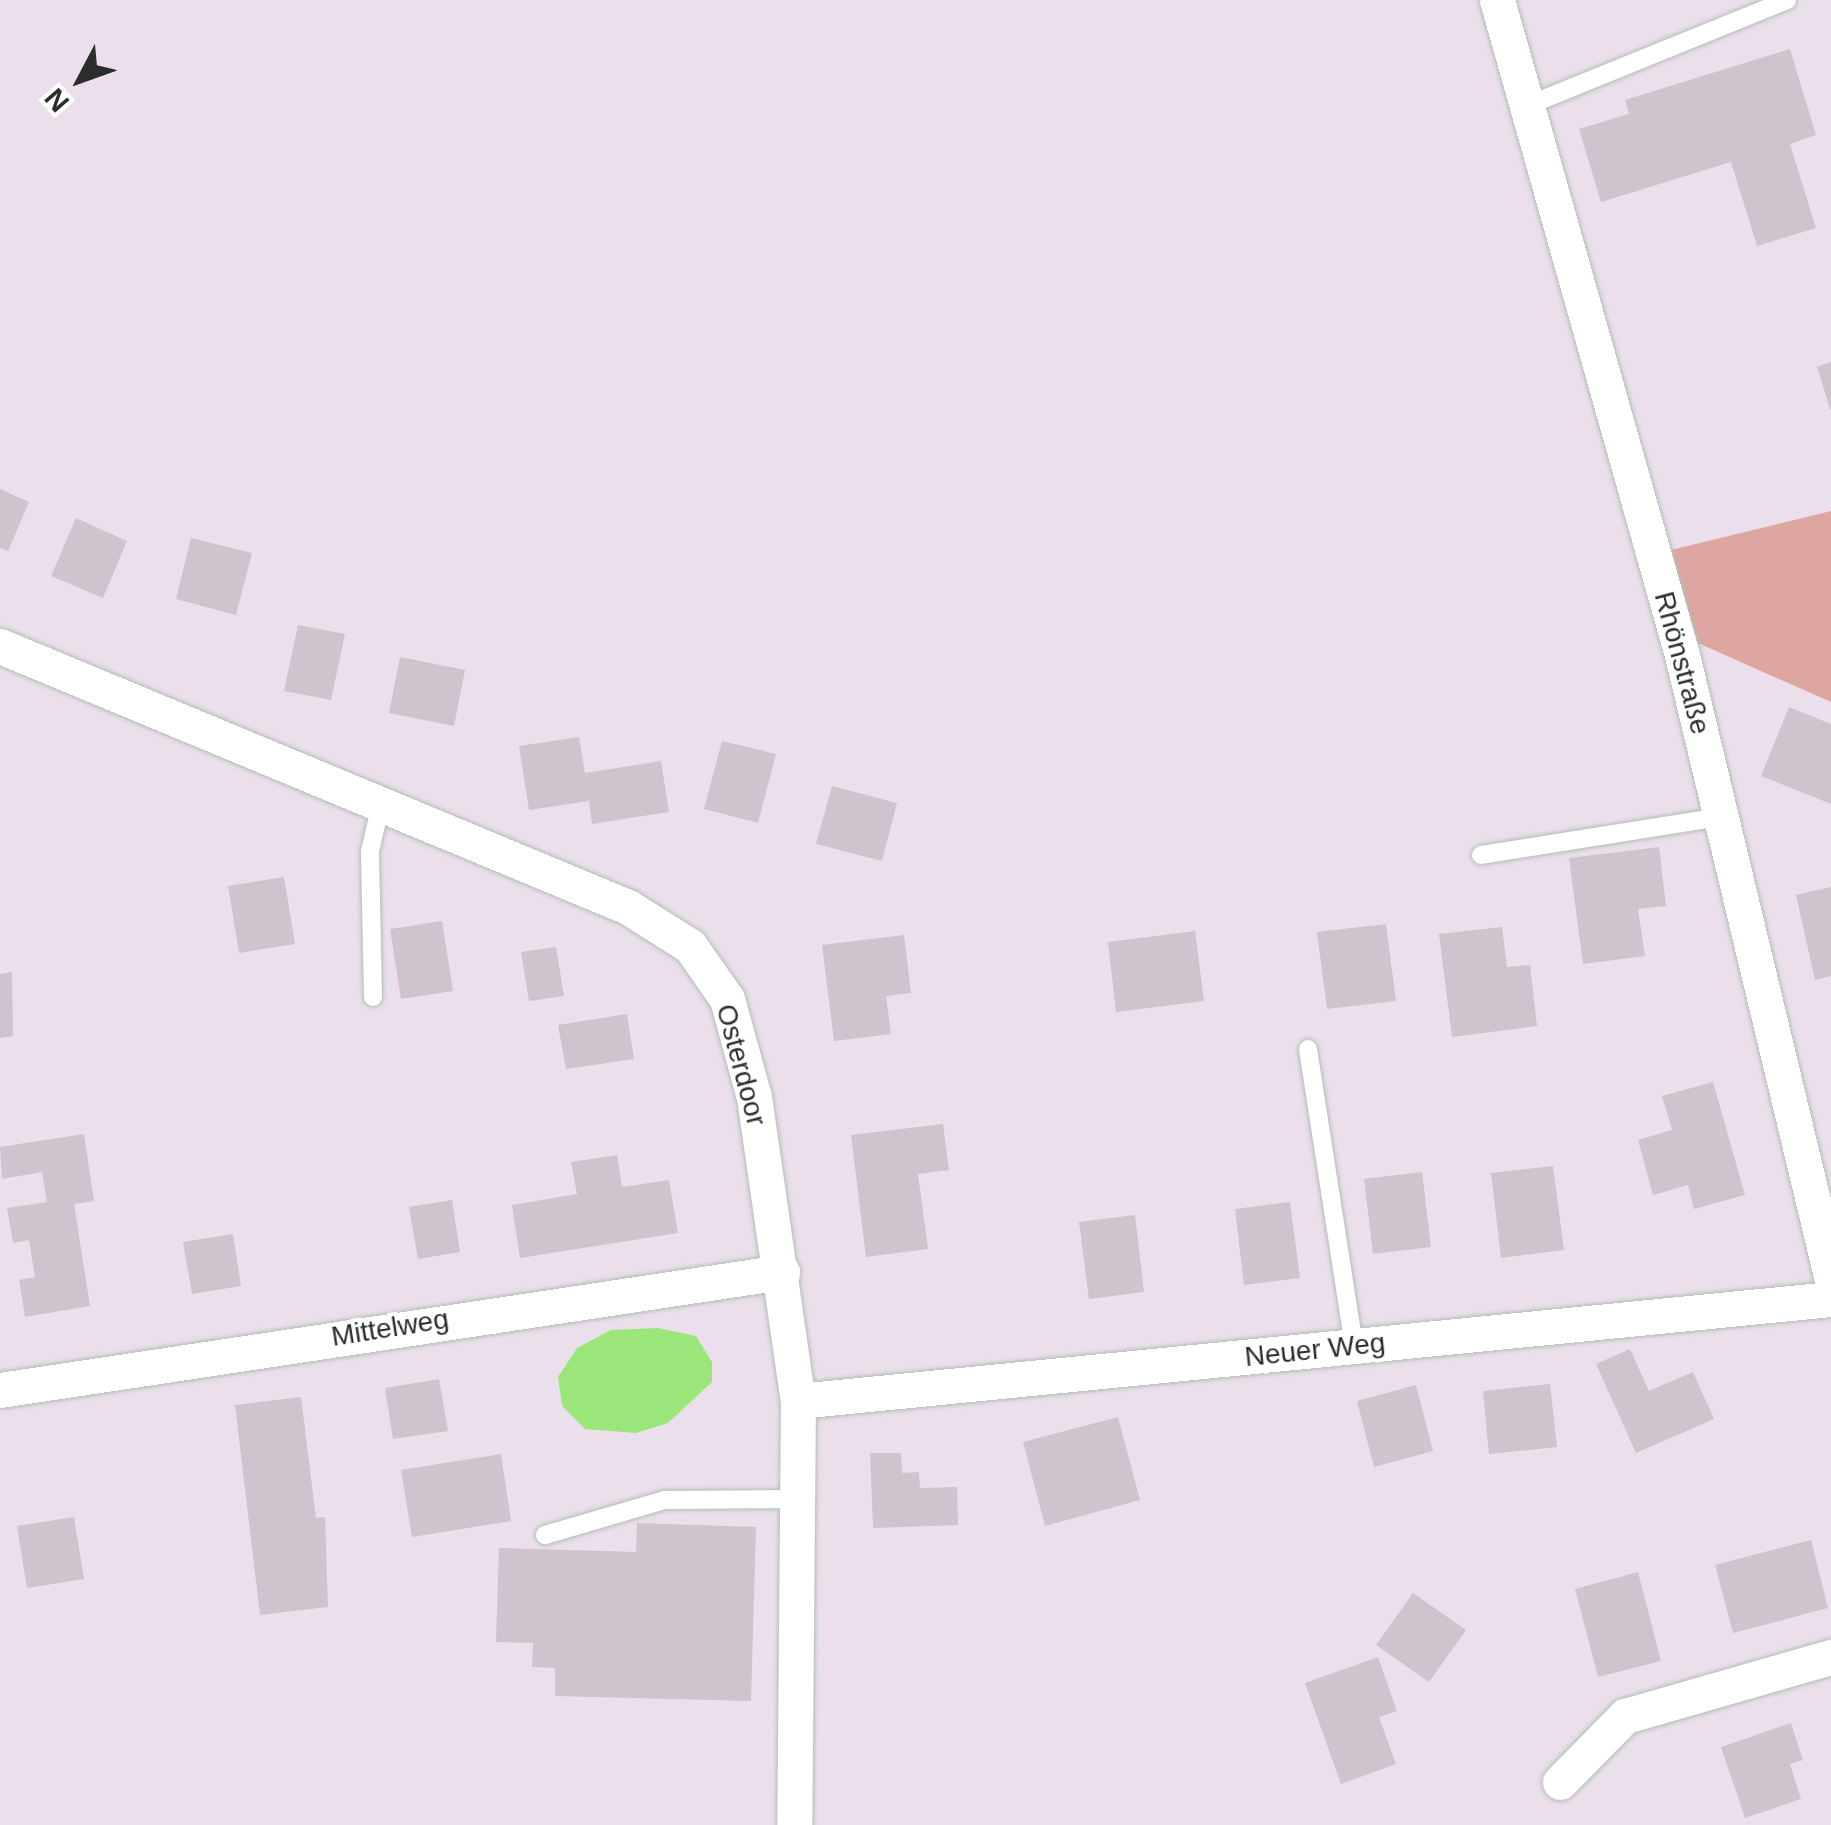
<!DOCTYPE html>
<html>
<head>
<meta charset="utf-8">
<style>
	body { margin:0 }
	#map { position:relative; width:1831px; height:1825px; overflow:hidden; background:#ecdfec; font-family:Arial,sans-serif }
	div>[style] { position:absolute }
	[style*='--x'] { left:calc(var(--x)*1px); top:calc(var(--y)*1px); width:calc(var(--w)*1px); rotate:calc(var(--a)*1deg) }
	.green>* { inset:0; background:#dea6a0 }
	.water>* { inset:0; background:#9ae67b }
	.building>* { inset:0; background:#cfc3ce }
	.roads { filter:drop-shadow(0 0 2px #b2beb6) drop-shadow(0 0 2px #b2beb6) }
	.lane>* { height:18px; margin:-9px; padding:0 9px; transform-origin:9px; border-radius:9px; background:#fff }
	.street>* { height:35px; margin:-17.5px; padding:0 17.5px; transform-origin:17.5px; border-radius:17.5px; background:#fff }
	span { translate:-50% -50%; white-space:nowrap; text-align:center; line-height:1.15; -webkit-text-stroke:8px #fff; paint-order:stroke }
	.street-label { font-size:28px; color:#2c2c2c }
	.north { position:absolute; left:30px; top:30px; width:100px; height:100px; -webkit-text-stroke:8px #fff; paint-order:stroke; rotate:229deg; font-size:28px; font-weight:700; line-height:40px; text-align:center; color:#2c2c2c }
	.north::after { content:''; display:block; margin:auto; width:35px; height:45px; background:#2c2c2c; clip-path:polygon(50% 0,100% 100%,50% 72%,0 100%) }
</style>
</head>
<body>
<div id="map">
	<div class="green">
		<i style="clip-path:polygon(1831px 511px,1831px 702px,1698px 643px,1671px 550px)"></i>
	</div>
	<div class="water">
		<i style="clip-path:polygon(658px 1328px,696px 1336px,712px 1362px,712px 1382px,668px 1423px,636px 1433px,585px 1429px,562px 1406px,558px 1377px,577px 1348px,611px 1330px)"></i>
	</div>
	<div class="building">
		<i style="clip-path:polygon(1790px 49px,1816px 135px,1790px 144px,1816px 228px,1757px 246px,1731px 162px,1601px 202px,1579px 129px,1629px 114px,1625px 100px)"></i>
		<i style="clip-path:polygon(1831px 362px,1831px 409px,1830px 409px,1817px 367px)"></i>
		<i style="clip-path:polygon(0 489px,29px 502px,8px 551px,0 548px)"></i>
		<i style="clip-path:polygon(76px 518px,127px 541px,103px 598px,51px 576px)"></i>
		<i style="clip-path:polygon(191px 538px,252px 553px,236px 615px,176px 599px)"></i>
		<i style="clip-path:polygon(298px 625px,345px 634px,331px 700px,284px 691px)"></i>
		<i style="clip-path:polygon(400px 657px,465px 670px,454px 726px,389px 713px)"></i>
		<i style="clip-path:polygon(1789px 707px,1831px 724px,1831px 804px,1761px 776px)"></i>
		<i style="clip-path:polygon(579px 737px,585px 773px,661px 761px,669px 812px,592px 824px,589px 801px,529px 810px,519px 746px)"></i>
		<i style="clip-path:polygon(722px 741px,776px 754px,758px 823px,704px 809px)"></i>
		<i style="clip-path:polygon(832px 786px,897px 803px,882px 861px,816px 844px)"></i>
		<i style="clip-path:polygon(1659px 847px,1666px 906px,1638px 909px,1645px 956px,1583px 964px,1569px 858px)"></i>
		<i style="clip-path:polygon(284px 877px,295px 944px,239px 953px,228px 886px)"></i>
		<i style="clip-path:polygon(1831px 887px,1831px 976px,1815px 980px,1796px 895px)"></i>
		<i style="clip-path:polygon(442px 921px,453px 991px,401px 999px,390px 929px)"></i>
		<i style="clip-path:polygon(1386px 924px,1396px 1001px,1327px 1009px,1317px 932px)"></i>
		<i style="clip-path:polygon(1502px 927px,1507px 967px,1530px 965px,1537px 1026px,1452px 1037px,1439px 934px)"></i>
		<i style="clip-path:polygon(1195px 931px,1204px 1001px,1116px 1012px,1108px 942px)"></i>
		<i style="clip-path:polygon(904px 935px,911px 993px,886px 996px,891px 1034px,834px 1041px,822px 945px)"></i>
		<i style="clip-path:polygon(556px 947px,564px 996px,529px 1001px,521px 952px)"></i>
		<i style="clip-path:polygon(12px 972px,13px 1036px,0 1038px,0 974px)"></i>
		<i style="clip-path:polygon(627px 1014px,634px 1059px,566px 1069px,558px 1025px)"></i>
		<i style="clip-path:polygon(1713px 1082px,1745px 1195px,1694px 1209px,1688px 1185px,1653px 1195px,1638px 1140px,1672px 1130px,1662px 1096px)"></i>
		<i style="clip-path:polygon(943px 1124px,949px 1170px,918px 1174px,928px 1249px,866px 1257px,851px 1135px)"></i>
		<i style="clip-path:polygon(84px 1134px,94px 1201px,74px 1204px,90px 1306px,25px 1317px,19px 1280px,35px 1277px,29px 1240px,13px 1243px,7px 1208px,47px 1202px,42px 1172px,2px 1179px,0 1147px)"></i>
		<i style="clip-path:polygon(617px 1155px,622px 1187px,669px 1180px,678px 1233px,520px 1258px,512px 1205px,577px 1194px,571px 1162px)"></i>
		<i style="clip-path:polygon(1553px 1166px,1564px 1250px,1501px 1258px,1491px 1173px)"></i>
		<i style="clip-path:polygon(1422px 1172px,1431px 1247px,1373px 1254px,1364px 1179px)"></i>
		<i style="clip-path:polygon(452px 1200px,460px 1252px,418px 1259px,409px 1207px)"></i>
		<i style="clip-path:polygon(1290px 1202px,1300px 1278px,1244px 1285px,1235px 1209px)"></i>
		<i style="clip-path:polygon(1135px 1215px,1144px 1292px,1089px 1299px,1079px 1222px)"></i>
		<i style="clip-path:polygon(233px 1234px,241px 1286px,192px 1294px,183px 1242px)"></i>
		<i style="clip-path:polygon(1630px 1349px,1649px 1391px,1693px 1372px,1714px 1419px,1636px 1453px,1596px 1364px)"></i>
		<i style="clip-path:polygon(439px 1379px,448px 1431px,393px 1439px,385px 1388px)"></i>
		<i style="clip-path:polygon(1550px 1384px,1557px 1447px,1489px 1454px,1483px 1391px)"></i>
		<i style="clip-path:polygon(1416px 1385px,1433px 1451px,1374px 1467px,1357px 1401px)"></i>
		<i style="clip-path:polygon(301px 1397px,316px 1518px,325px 1517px,328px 1607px,260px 1615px,235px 1405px)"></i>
		<i style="clip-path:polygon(1118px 1417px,1140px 1500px,1045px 1526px,1023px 1442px)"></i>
		<i style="clip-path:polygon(870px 1453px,901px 1453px,902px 1473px,919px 1472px,920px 1488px,957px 1487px,958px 1525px,873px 1528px)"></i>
		<i style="clip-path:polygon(501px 1454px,511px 1521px,412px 1537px,401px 1470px)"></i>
		<i style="clip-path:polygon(74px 1517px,84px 1579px,27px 1588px,17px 1526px)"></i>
		<i style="clip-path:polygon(637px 1523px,756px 1527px,751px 1701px,555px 1696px,555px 1668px,532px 1667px,533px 1643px,496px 1642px,499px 1548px,636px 1552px)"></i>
		<i style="clip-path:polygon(1811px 1540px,1828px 1608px,1733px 1633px,1715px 1565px)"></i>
		<i style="clip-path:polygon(1638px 1572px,1661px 1661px,1598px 1677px,1575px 1589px)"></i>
		<i style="clip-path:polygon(1413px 1593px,1466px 1630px,1429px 1682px,1376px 1645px)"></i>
		<i style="clip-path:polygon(1378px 1657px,1397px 1711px,1379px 1717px,1396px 1764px,1341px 1784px,1305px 1683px)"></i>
		<i style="clip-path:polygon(1791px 1723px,1803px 1760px,1790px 1764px,1801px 1799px,1745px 1818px,1721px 1747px)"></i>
	</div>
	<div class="roads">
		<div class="lane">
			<i style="--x:1524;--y:107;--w:284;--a:-22.1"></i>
			<i style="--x:1481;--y:855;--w:242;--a:-9"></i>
			<i style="--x:373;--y:997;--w:146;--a:-91.2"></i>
			<i style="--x:370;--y:851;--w:48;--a:-76.8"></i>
			<i style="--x:1308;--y:1049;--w:301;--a:81.2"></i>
			<i style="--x:545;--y:1535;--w:125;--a:-16.3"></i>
			<i style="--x:665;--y:1500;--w:132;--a:-0.4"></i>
		</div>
		<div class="street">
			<i style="--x:1497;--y:0;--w:681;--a:74.23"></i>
			<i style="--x:1682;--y:655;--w:639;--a:76.51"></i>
			<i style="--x:0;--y:646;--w:680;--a:22.57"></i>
			<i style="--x:628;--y:907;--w:73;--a:32.2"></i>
			<i style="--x:690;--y:946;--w:65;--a:55.1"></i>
			<i style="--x:727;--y:999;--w:102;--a:74.6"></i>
			<i style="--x:754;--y:1097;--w:307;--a:81.8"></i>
			<i style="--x:798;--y:1401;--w:424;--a:90.5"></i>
			<i style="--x:0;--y:1390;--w:791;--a:-8.58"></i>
			<i style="--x:798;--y:1401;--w:1038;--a:-5.64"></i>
			<i style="--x:1560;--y:1782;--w:93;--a:-45.4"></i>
			<i style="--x:1625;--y:1716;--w:214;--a:-16"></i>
		</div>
	</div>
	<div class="street-label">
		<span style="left:1682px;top:663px;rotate:75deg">Rhönstraße</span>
		<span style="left:741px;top:1065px;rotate:75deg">Osterdoor</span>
		<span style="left:390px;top:1328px;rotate:-9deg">Mittelweg</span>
		<span style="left:1315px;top:1350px;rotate:-6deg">Neuer Weg</span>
	</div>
	<div class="north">N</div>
</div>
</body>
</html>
